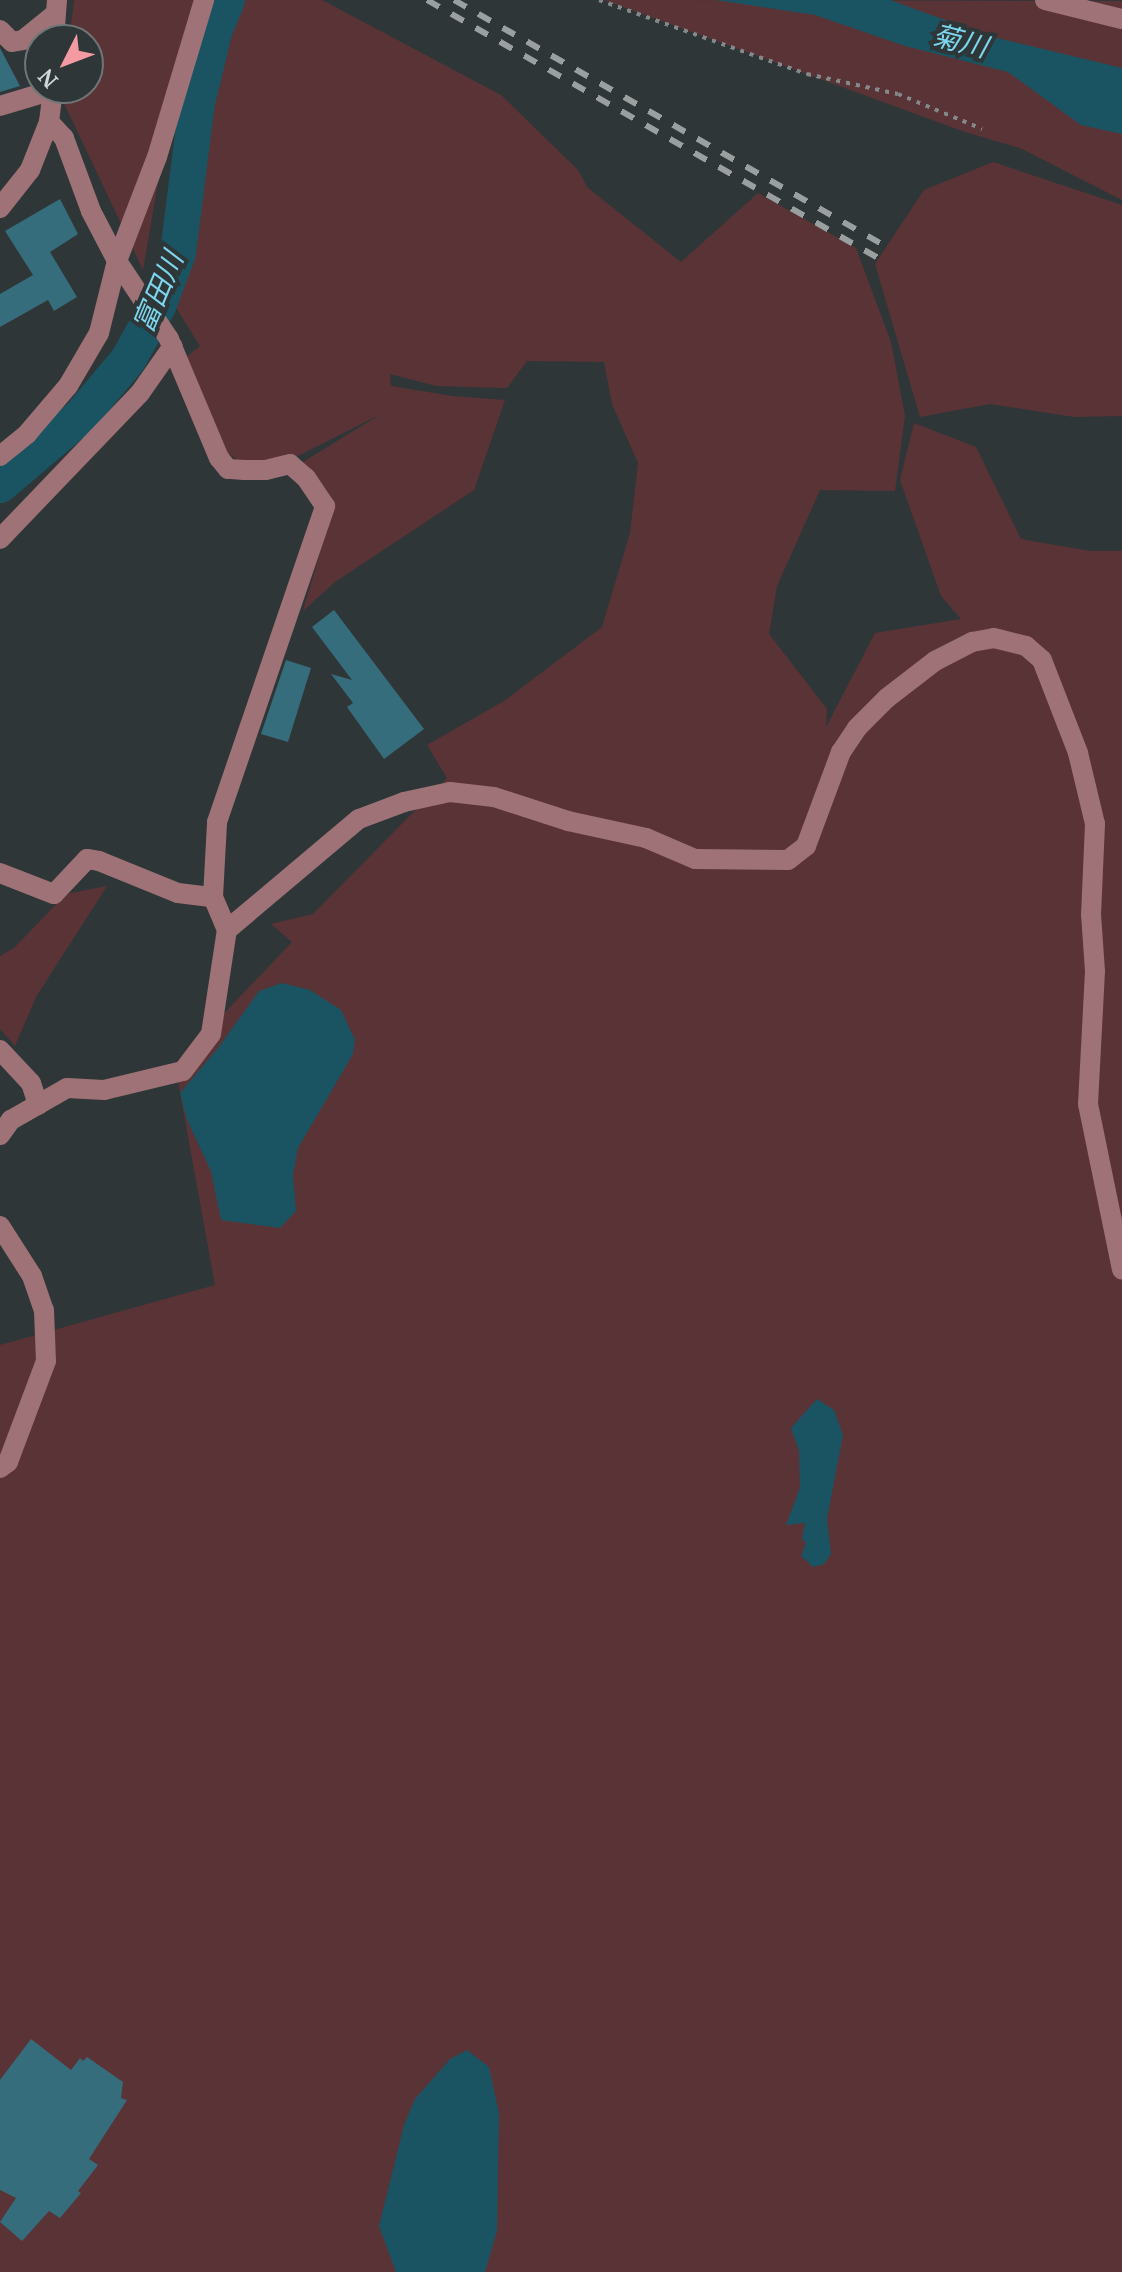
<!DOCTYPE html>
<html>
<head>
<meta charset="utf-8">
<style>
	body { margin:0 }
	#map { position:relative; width:1122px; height:2272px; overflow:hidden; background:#2f3638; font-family:"PT Serif","Noto Sans JP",serif }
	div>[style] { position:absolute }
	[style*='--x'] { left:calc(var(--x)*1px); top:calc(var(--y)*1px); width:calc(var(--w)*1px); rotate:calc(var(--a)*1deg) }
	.green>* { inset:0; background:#5a3337 }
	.water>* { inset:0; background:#1a5462 }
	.river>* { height:36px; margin:-18px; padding:0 18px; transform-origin:18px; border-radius:18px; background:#1a5462 }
	.building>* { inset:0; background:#366d7c }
	.path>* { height:4px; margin-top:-2px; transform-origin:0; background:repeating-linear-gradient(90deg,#83888a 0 4px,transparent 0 10px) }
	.minor>* { height:20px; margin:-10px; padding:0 10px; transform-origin:10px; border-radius:10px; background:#9e7276 }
	.rail>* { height:6px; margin-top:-3px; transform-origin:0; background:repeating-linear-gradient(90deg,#9a9fa0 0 14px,transparent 0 28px) }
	span { translate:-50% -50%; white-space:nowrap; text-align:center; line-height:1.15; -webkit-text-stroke:8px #2f3638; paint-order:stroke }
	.water-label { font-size:28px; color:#7bd6ee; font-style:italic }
	.north { position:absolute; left:24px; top:24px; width:80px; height:80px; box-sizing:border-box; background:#2f3638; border:2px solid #707678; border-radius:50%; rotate:228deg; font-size:22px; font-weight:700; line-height:32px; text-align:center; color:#d2d6d7 }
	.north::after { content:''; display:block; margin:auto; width:28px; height:36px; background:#f49aa3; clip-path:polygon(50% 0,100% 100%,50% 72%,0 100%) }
</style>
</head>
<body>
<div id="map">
	<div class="green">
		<i style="clip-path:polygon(74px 0,204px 0,175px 83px,143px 270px,62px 99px,63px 88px,88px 88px,88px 40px,69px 40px)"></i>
		<i style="clip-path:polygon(231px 0,322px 0,501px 95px,578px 170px,588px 188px,681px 262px,758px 193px,856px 248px,891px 342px,905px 416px,895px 491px,820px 490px,777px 586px,769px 634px,827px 709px,826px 727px,875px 633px,961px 619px,941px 596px,900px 480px,914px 423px,976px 447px,1021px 539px,1090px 551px,1122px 551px,1122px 2272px,0 2272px,0 1345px,215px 1285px,175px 1065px,292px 942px,271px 924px,313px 914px,447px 778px,427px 745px,504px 701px,602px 627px,630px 533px,638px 463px,612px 404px,604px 362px,527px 361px,507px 388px,436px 386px,390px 374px,391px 386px,452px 396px,505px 400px,474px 490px,335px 582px,303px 611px,328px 526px,295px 467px,381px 414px,294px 458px,253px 470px,223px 450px,184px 359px,200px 346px,175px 306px,197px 199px,192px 154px,211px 86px,214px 32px)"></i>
		<i style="clip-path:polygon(604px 0,1122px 1px,1122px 200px,1020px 148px,965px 132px)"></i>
		<i style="clip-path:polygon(993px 162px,1122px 205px,1122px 416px,1074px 417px,990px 404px,920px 417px,875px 264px,924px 190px)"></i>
		<i style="clip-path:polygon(107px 886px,36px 997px,15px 1046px,0 1029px,0 956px,15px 947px,66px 894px)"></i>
	</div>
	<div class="water">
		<i style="clip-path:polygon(716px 0,890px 0,989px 36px,1122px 68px,1122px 134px,1081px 125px,1008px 72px,905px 46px,815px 15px)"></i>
		<i style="clip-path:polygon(282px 983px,310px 990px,341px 1010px,355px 1040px,353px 1054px,298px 1148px,293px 1175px,296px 1211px,280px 1228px,221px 1220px,211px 1171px,187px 1120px,180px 1093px,218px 1048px,259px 991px)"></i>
		<i style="clip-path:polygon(817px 1399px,834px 1410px,843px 1435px,827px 1519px,831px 1554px,824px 1564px,813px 1567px,801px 1556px,806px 1543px,802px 1539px,805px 1523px,786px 1525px,800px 1488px,799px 1451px,791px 1428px)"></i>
		<i style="clip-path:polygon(467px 2050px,489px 2067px,499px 2113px,497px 2231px,485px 2272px,396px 2272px,379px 2226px,404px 2125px,415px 2099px,450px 2059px)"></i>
	</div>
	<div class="river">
		<i style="--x:0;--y:485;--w:105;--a:-40.4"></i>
		<i style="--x:80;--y:417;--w:75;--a:-49.9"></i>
		<i style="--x:128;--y:360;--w:64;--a:-61"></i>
		<i style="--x:159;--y:304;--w:54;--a:-69.6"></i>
		<i style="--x:178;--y:253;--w:151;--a:-82.8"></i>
		<i style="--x:197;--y:103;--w:73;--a:-76.5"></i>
		<i style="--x:214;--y:32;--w:35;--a:-68"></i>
	</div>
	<div class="building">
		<i style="clip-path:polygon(0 48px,20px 86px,0 92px)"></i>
		<i style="clip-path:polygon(60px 199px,78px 234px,50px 252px,77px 297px,54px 311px,48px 300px,0 327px,0 294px,33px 275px,5px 231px)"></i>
		<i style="clip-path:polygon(334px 610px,424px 729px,384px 759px,347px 707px,353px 703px,331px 674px,352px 680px,312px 627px)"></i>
		<i style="clip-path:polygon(286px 660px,311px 668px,288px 742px,261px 734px)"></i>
		<i style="clip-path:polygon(31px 2039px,71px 2070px,80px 2058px,83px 2061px,87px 2057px,123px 2082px,121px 2098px,127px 2100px,89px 2159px,98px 2165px,78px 2191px,81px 2193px,60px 2218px,49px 2211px,22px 2241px,0 2222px,16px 2198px,0 2190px,0 2080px)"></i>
	</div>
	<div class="path">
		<i style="--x:599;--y:0;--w:221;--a:19.6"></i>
		<i style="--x:807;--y:74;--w:93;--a:12.4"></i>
		<i style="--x:898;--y:94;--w:91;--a:22.6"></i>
	</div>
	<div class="minor">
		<i style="--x:1045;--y:0;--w:79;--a:13.9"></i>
		<i style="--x:0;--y:30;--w:17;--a:45"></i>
		<i style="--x:12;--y:42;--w:11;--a:-10"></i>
		<i style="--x:23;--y:40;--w:41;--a:-39.1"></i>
		<i style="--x:54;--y:40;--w:40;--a:-85.7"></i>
		<i style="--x:0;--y:106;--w:55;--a:-16.8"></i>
		<i style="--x:0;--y:208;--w:48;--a:-51.7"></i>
		<i style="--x:30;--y:170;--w:52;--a:-68.4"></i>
		<i style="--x:49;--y:122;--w:34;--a:-83"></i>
		<i style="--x:0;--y:456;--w:35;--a:-39"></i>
		<i style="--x:27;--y:434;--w:63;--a:-49.5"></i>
		<i style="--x:68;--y:386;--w:61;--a:-59.7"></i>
		<i style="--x:99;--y:333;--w:74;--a:-76"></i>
		<i style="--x:117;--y:261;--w:111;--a:-69"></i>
		<i style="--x:157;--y:157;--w:164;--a:-73.3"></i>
		<i style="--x:0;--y:539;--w:202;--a:-46.2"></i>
		<i style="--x:140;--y:393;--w:57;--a:-54.9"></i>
		<i style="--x:0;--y:873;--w:58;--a:21.3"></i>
		<i style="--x:54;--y:894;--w:48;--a:-46.7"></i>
		<i style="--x:87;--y:859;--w:12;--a:9"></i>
		<i style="--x:99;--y:861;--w:85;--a:22.1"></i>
		<i style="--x:178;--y:893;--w:35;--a:7"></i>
		<i style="--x:227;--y:930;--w:172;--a:-40.1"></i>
		<i style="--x:359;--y:819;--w:48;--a:-20.7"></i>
		<i style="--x:404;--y:802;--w:47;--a:-12.3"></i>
		<i style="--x:450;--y:792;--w:44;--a:6.5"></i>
		<i style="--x:494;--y:797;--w:78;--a:18"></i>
		<i style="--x:568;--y:821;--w:80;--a:12.3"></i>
		<i style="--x:646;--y:838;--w:53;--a:23.2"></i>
		<i style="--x:695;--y:859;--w:93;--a:0.6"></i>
		<i style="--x:788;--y:860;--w:23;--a:-38"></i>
		<i style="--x:806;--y:846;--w:100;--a:-69.6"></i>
		<i style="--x:841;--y:752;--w:29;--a:-56"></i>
		<i style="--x:857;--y:728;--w:42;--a:-45"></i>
		<i style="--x:887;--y:698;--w:61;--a:-37.6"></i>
		<i style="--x:935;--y:661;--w:42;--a:-27.2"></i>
		<i style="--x:972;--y:642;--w:22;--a:-10"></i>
		<i style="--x:994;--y:638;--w:33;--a:14"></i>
		<i style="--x:1026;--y:646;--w:21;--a:41"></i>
		<i style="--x:1042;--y:660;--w:100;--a:68.8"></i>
		<i style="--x:1078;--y:753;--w:73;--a:76.5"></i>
		<i style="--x:1095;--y:824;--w:90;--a:92.5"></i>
		<i style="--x:1091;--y:914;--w:57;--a:86"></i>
		<i style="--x:1095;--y:971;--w:133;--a:93"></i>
		<i style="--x:1088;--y:1104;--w:169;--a:78.4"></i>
		<i style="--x:0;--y:1050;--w:45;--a:46.8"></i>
		<i style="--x:31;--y:1083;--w:23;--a:72"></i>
		<i style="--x:0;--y:1135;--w:19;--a:-54"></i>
		<i style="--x:11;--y:1120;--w:64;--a:-29.7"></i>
		<i style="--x:67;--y:1088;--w:37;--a:3"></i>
		<i style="--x:104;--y:1090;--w:81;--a:-13.5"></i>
		<i style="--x:183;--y:1071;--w:46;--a:-52.9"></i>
		<i style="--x:211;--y:1034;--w:105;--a:-81.3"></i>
		<i style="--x:227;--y:930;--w:36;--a:-113"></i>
		<i style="--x:213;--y:897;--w:75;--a:-86.9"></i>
		<i style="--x:217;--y:822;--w:334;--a:-71.1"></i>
		<i style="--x:325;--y:506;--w:34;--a:-124"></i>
		<i style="--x:306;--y:478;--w:21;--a:-139"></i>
		<i style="--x:290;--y:464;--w:25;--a:166"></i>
		<i style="--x:266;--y:470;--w:22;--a:180"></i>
		<i style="--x:244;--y:470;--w:16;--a:-176"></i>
		<i style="--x:228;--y:469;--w:14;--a:-129"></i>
		<i style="--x:219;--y:458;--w:129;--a:-112.8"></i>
		<i style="--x:169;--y:339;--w:94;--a:-123.7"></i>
		<i style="--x:117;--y:261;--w:56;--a:-117.5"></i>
		<i style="--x:91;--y:211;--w:78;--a:-110.3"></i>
		<i style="--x:64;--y:138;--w:22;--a:-133"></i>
		<i style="--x:0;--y:1226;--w:59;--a:57.4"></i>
		<i style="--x:32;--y:1276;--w:36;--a:71"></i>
		<i style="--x:44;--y:1310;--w:51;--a:87.8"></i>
		<i style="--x:46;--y:1361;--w:108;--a:110.6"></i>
		<i style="--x:8;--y:1462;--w:10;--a:143"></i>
	</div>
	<div class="rail">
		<i style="--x:427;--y:0;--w:520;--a:29.77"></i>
		<i style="--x:454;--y:0;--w:495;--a:29.7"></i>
	</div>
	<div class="water-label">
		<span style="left:960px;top:41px;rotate:14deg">菊川</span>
		<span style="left:158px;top:292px;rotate:-67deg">富田川</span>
	</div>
	<div class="north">N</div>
</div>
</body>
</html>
